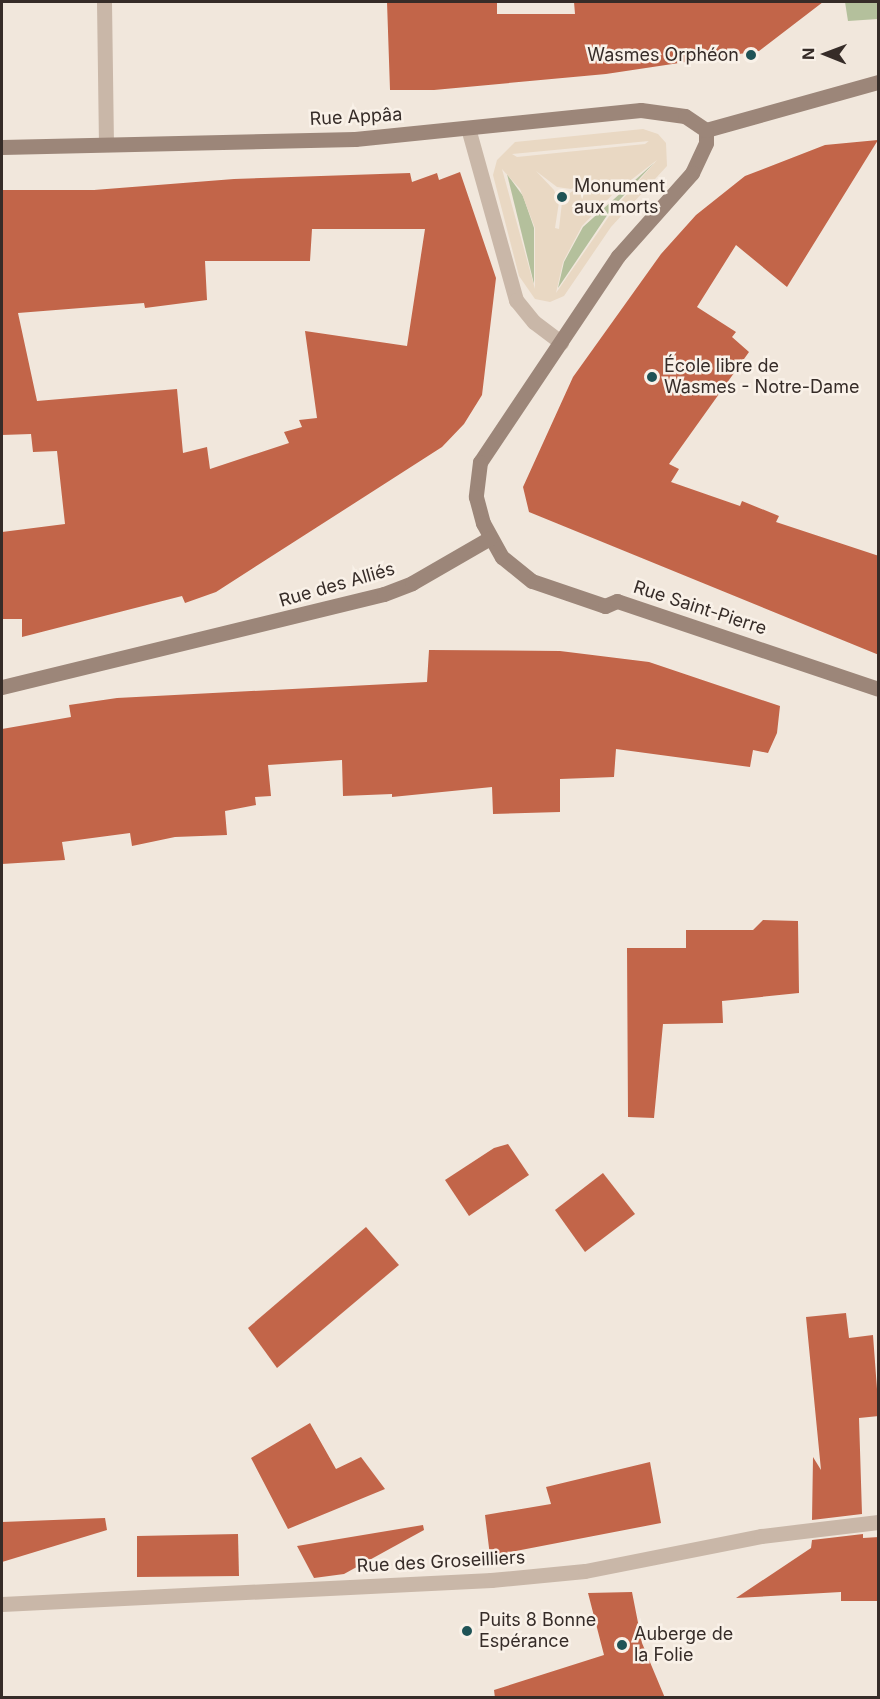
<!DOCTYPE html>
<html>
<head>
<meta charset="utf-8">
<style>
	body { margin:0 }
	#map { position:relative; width:880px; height:1699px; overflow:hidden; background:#f1e7dc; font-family:Inter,sans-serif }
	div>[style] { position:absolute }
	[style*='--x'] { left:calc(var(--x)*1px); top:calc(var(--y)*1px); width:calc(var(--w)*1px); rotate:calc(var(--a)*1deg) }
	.green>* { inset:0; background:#b4c09c }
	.plaza>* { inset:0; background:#e9d8c3 }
	.building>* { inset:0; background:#c26549 }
	.street>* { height:15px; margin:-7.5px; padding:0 7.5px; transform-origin:7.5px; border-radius:7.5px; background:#c9b7a8 }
	.secondary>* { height:15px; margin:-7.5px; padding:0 7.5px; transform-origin:7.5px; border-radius:7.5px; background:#9c8679 }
	.dots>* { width:16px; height:16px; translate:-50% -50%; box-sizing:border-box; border:3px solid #f9f1e8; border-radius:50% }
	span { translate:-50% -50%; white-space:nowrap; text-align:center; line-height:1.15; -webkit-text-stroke:5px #f9f1e8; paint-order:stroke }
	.poi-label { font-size:18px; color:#362c28 }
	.right { translate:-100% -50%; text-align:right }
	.left { translate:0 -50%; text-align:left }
	.street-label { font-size:18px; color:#362c28 }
	.frame { position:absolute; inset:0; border:3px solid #362c28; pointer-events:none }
	.north { position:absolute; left:796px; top:24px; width:60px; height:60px; -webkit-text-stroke:4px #f9f1e8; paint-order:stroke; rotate:271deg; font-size:16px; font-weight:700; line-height:24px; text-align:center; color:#362c28 }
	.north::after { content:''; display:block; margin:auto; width:21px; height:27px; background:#362c28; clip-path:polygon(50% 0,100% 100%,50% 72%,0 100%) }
</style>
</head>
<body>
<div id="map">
	<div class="green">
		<i style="clip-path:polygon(845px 2px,878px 2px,878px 19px,848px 21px)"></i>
		<i style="clip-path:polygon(654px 163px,612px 208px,558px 288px,564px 262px,583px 227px)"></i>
		<i style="clip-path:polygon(507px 174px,523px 196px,534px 228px,534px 284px)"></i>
	</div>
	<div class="plaza">
		<i style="clip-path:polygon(evenodd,643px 129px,658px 134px,666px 143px,667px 166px,611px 227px,564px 296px,550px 302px,535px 299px,519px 276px,493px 175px,497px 160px,515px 142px,643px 129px,649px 141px,645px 144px,517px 157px,512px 154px,649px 141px,643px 129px,657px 160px,614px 209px,556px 293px,563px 262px,582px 226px,614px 193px,657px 160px,643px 129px,502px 169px,520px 189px,535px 228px,535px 289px,502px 169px,643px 129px,536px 171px,557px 187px,571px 189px,595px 179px,596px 182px,571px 192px,562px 202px,559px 229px,555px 228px,559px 202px,554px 190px,536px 171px)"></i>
	</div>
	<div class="building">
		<i style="clip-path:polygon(387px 2px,497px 2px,497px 14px,575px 14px,574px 2px,823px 2px,759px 51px,606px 74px,434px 90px,390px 90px)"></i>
		<i style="clip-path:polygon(878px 140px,787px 287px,736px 245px,697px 307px,736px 332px,732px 337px,749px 352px,669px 464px,679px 469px,671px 482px,740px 506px,742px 501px,779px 516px,776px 522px,879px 556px,879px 655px,529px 512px,523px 487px,573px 377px,661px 254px,696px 215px,745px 176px,825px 145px)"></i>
		<i style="clip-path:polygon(evenodd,460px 172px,496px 278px,482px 395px,464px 424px,442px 447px,216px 592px,185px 603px,182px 596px,22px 637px,22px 619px,2px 619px,2px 532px,65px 524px,57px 451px,33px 452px,31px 434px,2px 435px,2px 190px,94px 190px,234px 179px,410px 173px,412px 182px,437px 173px,439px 180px,460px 172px,312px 229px,425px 229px,407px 346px,305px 331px,317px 418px,299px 420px,302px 427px,284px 432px,289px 443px,210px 469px,207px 447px,183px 453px,177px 389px,37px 401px,18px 313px,144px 303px,145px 308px,207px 300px,205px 261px,310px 261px,312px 229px)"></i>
		<i style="clip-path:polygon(429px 650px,560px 651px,649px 662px,780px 706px,777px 733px,768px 753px,753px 750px,750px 767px,616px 749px,614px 777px,560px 779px,560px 812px,493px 814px,492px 787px,392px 797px,392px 794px,343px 796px,342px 760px,268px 765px,271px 796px,255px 797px,256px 805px,225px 811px,227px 835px,175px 837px,132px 846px,130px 833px,62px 842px,65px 860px,2px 864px,2px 729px,71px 717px,69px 705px,117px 698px,427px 682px)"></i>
		<i style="clip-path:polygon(763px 920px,798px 921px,799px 993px,722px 1001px,723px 1023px,663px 1024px,654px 1118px,628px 1117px,627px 948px,686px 948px,686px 930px,753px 930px)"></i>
		<i style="clip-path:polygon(508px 1144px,529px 1175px,469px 1216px,445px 1180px,494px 1148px)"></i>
		<i style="clip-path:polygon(603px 1173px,635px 1214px,585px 1252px,555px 1210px)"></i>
		<i style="clip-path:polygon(366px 1227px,399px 1265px,277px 1368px,248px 1328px)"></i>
		<i style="clip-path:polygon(846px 1313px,849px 1338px,873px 1335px,879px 1416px,859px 1418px,862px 1514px,812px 1520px,813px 1457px,821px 1470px,806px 1317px)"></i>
		<i style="clip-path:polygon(310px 1423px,336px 1469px,361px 1457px,385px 1489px,288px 1529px,251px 1458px)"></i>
		<i style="clip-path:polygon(650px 1462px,661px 1523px,490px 1556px,485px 1515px,551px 1504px,546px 1487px)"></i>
		<i style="clip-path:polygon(105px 1518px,107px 1530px,2px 1562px,2px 1522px)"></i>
		<i style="clip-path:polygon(423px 1525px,424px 1530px,344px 1574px,314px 1578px,297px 1546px)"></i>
		<i style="clip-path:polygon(238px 1534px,239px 1576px,137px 1577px,137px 1536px)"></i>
		<i style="clip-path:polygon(863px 1534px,863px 1538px,879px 1537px,879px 1601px,841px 1601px,841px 1592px,736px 1598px,811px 1548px,812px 1540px)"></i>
		<i style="clip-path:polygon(632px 1592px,642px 1643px,665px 1698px,495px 1698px,494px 1690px,604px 1655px,588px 1593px)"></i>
	</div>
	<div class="street">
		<i style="--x:104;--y:2;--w:141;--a:89.2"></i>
		<i style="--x:468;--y:128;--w:179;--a:74.4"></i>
		<i style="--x:516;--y:300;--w:28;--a:51"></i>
		<i style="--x:534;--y:322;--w:34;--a:37"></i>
		<i style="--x:2;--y:1604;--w:490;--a:-2.8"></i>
		<i style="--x:491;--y:1580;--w:94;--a:-5.5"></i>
		<i style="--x:585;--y:1571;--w:179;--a:-11.2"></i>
		<i style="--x:761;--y:1536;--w:118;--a:-6.8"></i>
	</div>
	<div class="secondary">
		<i style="--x:706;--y:130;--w:13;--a:90"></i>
		<i style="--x:706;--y:143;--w:33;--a:115"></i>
		<i style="--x:692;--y:173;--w:111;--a:131.7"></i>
		<i style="--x:618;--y:256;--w:248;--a:123.8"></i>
		<i style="--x:480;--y:462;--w:35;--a:97"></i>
		<i style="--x:476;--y:497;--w:27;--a:75"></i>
		<i style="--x:483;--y:523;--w:39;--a:61"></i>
		<i style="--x:502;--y:557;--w:38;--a:39"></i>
		<i style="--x:532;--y:581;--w:77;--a:18.9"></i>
		<i style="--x:605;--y:606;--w:13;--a:-23"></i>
		<i style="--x:617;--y:601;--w:275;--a:18.6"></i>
		<i style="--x:706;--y:130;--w:179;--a:-15.6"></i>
		<i style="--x:2;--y:147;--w:353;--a:-1.3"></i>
		<i style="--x:355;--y:139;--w:287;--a:-5.8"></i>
		<i style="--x:641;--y:110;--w:44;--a:7.8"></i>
		<i style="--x:685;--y:116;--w:25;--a:34"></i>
		<i style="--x:2;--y:687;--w:393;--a:-13.7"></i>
		<i style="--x:384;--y:594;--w:30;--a:-21"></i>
		<i style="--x:412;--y:583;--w:90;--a:-30"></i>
	</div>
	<div class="dots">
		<i style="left:751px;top:55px;background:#1f5356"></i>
		<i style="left:562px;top:197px;background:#1f5356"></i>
		<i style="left:652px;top:377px;background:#1f5356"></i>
		<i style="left:467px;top:1631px;background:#1f5356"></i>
		<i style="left:622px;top:1645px;background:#1f5356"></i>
	</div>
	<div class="poi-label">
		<span class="right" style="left:739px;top:55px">Wasmes Orphéon</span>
		<span class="left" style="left:574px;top:197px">Monument<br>aux morts</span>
		<span class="left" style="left:664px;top:377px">École libre de<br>Wasmes - Notre-Dame</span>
		<span class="left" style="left:479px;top:1631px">Puits 8 Bonne<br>Espérance</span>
		<span class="left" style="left:634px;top:1645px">Auberge de<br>la Folie</span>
	</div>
	<div class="street-label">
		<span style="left:356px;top:117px;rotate:-3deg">Rue Appâa</span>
		<span style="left:337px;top:585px;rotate:-16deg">Rue des Alliés</span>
		<span style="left:700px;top:608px;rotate:18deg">Rue Saint-Pierre</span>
		<span style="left:441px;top:1562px;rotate:-3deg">Rue des Groseilliers</span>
	</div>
	<div class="frame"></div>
	<div class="north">N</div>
</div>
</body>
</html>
